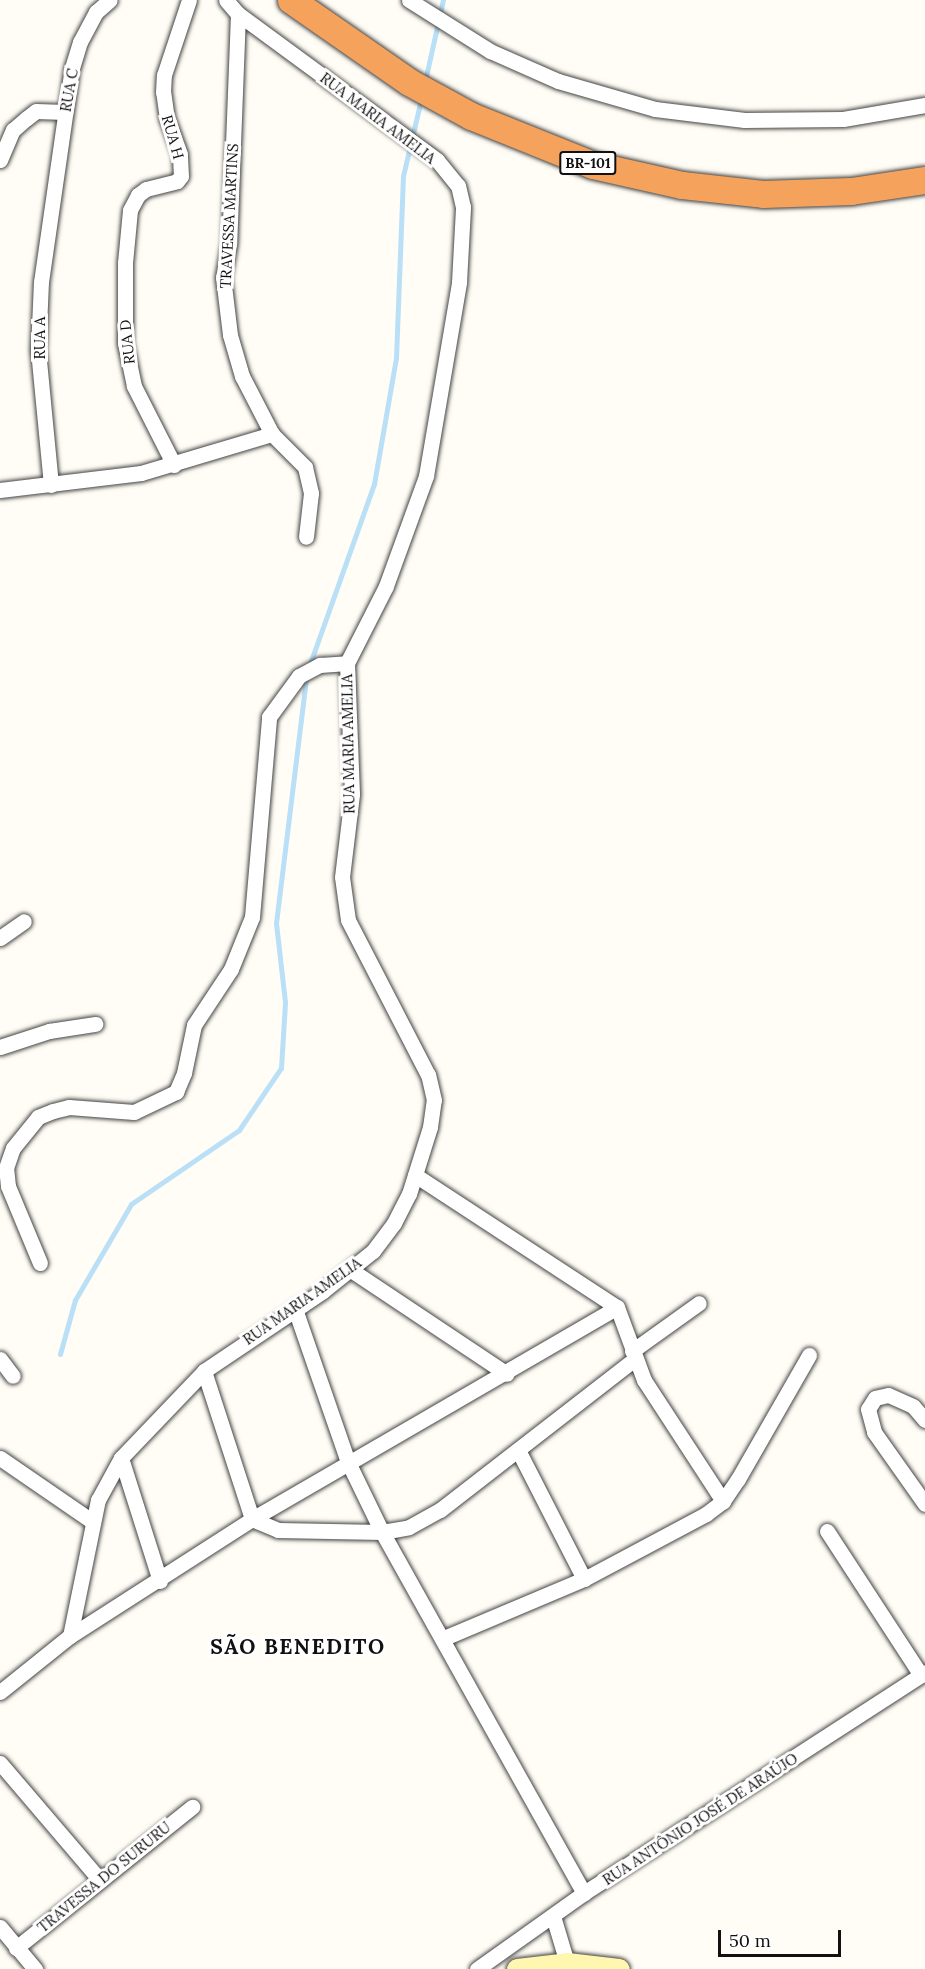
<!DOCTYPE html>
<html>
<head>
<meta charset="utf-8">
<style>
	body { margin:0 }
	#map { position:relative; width:925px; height:1969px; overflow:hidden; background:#fffdf5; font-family:Lora,serif }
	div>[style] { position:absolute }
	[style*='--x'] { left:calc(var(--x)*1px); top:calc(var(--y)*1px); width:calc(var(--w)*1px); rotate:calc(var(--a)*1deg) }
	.stream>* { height:5px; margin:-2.5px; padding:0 2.5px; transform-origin:2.5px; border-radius:2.5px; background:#b9e0f7 }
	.roads { filter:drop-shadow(0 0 2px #444) drop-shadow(0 0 2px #444) }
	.street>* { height:15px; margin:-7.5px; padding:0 7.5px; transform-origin:7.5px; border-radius:7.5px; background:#fff }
	.secondary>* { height:21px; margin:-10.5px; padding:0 10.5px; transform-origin:10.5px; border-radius:10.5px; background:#fff6b0 }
	.highway>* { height:27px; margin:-13.5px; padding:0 13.5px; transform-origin:13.5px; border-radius:13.5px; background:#f5a25d }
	span { translate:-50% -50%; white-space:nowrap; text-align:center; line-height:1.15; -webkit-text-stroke:6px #fff; paint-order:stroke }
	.shield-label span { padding:2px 4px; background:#fff; border:2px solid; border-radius:4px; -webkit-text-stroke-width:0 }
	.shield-label { font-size:14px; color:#111; font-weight:700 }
	.street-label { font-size:15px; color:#111 }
	.district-label { font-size:21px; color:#111; font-weight:700; letter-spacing:1.5px }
	.scale { position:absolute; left:718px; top:1930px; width:123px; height:27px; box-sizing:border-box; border:3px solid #111; border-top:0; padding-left:8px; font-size:18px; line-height:21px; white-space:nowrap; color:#111; -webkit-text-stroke:4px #fff; paint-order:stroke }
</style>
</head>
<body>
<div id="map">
	<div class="stream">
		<i style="--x:425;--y:81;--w:83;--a:-77.5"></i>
		<i style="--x:60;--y:1354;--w:56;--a:-74.5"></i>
		<i style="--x:75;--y:1300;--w:111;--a:-59.7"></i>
		<i style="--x:131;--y:1204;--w:131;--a:-34.4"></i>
		<i style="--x:239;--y:1130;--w:75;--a:-55.9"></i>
		<i style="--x:281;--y:1068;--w:66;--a:-86.5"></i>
		<i style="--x:285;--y:1002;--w:80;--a:-96.5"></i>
		<i style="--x:276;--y:923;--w:253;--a:-83"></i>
		<i style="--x:307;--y:672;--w:200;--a:-70.4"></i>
		<i style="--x:374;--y:484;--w:128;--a:-80.1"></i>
		<i style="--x:396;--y:358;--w:182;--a:-87.8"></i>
		<i style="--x:403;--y:176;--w:79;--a:-76.8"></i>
	</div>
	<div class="roads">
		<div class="street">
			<i style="--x:409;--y:0;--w:96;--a:32.2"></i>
			<i style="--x:490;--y:51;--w:74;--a:23.8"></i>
			<i style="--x:558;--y:81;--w:101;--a:16.1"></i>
			<i style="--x:655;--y:109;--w:90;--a:7"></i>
			<i style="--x:744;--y:120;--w:99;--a:-0.6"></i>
			<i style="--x:843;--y:119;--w:83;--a:-9.7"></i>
			<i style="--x:238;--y:14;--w:230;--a:92.2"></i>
			<i style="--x:229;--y:244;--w:34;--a:100"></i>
			<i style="--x:223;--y:277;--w:58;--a:83.1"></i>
			<i style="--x:230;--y:335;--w:43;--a:73.7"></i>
			<i style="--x:242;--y:376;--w:65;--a:62.7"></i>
			<i style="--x:272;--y:434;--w:47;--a:45"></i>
			<i style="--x:305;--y:467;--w:27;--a:77"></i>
			<i style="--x:311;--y:493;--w:44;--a:96.5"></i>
			<i style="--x:0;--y:160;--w:33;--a:-67"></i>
			<i style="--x:13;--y:130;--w:18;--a:-41"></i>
			<i style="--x:27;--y:118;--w:11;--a:-38"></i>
			<i style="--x:36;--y:111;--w:29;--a:2"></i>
			<i style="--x:174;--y:465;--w:89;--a:-116.9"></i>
			<i style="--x:134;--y:386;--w:44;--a:-101.8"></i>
			<i style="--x:125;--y:343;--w:80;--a:-90"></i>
			<i style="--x:125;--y:263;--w:53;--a:-84.6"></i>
			<i style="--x:130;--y:210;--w:17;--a:-62"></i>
			<i style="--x:138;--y:195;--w:10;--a:-37"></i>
			<i style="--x:146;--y:189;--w:32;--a:-14"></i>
			<i style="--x:177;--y:181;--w:6;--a:-51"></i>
			<i style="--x:181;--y:176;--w:22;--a:-93"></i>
			<i style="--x:180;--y:154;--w:37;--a:-110"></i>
			<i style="--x:167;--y:119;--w:27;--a:-98"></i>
			<i style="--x:163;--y:92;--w:17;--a:-87"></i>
			<i style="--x:164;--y:75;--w:79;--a:-71.6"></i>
			<i style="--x:51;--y:485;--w:136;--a:-95.5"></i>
			<i style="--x:38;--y:350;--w:68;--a:-87.5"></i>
			<i style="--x:41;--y:282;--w:216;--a:-81.8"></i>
			<i style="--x:72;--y:68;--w:27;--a:-73"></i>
			<i style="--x:80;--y:42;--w:34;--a:-62"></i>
			<i style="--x:96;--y:12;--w:18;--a:-41"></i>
			<i style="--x:0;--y:490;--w:142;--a:-6.9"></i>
			<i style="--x:141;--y:473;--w:137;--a:-16.6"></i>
			<i style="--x:0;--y:938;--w:29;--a:-35"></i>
			<i style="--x:0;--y:1047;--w:52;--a:-18.1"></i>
			<i style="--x:49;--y:1031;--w:47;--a:-8.7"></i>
			<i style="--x:415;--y:1175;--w:241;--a:33.2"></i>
			<i style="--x:40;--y:1263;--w:83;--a:-112.6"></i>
			<i style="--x:8;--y:1186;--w:18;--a:-96"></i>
			<i style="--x:6;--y:1168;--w:21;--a:-71"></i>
			<i style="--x:13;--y:1148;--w:40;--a:-51"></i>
			<i style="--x:38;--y:1117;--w:16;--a:-22"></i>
			<i style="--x:53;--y:1111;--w:16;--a:-14"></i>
			<i style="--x:69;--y:1107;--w:65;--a:4.4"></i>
			<i style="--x:134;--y:1112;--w:47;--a:-25.5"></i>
			<i style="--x:176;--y:1092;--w:21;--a:-67"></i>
			<i style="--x:184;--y:1073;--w:49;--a:-78.2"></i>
			<i style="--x:194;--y:1025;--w:67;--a:-56.5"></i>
			<i style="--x:231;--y:969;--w:56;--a:-68"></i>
			<i style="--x:252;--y:917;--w:201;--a:-85.1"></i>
			<i style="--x:269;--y:717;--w:51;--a:-53.8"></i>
			<i style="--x:299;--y:676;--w:24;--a:-28"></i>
			<i style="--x:320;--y:665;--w:27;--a:-4"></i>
			<i style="--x:351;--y:1270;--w:187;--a:33.7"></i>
			<i style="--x:617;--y:1307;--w:78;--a:69.7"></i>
			<i style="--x:644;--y:1380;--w:145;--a:56.9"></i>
			<i style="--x:295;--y:1309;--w:162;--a:70.9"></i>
			<i style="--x:348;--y:1462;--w:78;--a:64.1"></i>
			<i style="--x:382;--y:1532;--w:414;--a:60.8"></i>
			<i style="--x:632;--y:1351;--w:82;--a:-35.6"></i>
			<i style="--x:0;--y:1359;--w:21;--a:53"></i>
			<i style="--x:204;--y:1371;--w:156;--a:72"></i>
			<i style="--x:252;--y:1519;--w:28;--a:23"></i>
			<i style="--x:278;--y:1530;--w:104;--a:1.1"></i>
			<i style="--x:382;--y:1532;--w:27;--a:-10"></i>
			<i style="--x:409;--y:1527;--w:35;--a:-29"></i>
			<i style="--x:440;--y:1510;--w:247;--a:-37.8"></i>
			<i style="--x:925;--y:1420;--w:18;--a:-131"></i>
			<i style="--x:913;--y:1406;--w:27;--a:-156"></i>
			<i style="--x:888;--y:1395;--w:13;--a:167"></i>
			<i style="--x:875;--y:1398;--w:13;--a:122"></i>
			<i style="--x:868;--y:1409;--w:24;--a:75"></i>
			<i style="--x:874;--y:1432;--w:88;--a:54.7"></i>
			<i style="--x:518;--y:1450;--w:145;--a:62.9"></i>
			<i style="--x:0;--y:1458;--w:113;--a:34.5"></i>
			<i style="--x:121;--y:1458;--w:129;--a:72.4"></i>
			<i style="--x:827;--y:1531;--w:172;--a:56.9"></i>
			<i style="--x:70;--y:1636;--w:139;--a:-78.4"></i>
			<i style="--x:98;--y:1500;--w:48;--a:-61.3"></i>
			<i style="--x:121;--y:1458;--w:120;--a:-46.3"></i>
			<i style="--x:204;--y:1371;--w:143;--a:-33.9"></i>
			<i style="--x:323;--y:1291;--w:64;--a:-38.7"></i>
			<i style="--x:373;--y:1251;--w:35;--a:-53"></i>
			<i style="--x:394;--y:1223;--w:33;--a:-63"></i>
			<i style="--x:409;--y:1194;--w:70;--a:-72.6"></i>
			<i style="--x:430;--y:1127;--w:27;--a:-82"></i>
			<i style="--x:434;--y:1100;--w:26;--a:-103"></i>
			<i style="--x:428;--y:1075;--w:174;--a:-117.3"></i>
			<i style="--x:348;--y:920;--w:43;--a:-97.9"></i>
			<i style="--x:342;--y:877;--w:84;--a:-83.1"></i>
			<i style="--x:352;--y:794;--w:131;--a:-92.2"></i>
			<i style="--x:347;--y:663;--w:86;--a:-63.1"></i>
			<i style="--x:386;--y:586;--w:117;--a:-70"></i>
			<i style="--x:426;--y:476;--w:197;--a:-80.3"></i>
			<i style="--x:459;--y:282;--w:75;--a:-86.9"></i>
			<i style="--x:463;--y:207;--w:22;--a:-103"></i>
			<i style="--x:458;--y:186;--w:33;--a:-129"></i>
			<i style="--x:437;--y:160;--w:247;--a:-143.7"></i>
			<i style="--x:238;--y:14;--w:18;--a:-131"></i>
			<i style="--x:444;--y:1638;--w:152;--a:-22.9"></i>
			<i style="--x:584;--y:1579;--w:138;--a:-28"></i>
			<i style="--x:706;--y:1514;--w:21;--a:-37"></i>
			<i style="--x:723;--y:1501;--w:27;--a:-56"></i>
			<i style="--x:738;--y:1479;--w:143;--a:-60.2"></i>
			<i style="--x:0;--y:1692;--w:90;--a:-38.7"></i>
			<i style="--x:70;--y:1636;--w:216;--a:-32.7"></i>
			<i style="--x:252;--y:1519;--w:422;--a:-30.1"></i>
			<i style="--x:0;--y:1763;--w:154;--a:49.5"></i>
			<i style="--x:553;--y:1916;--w:49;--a:73.4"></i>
			<i style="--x:0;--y:1927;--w:55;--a:50.2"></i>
			<i style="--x:16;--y:1948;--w:226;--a:-38.7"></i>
			<i style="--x:477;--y:1969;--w:131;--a:-35.4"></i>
			<i style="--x:584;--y:1893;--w:406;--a:-32.9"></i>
		</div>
		<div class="secondary">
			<i style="--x:517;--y:1969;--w:50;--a:-6.8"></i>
			<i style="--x:567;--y:1963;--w:52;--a:6.6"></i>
		</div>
		<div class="highway">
			<i style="--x:291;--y:0;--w:144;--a:34.8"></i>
			<i style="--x:409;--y:82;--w:71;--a:28.7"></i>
			<i style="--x:471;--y:116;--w:131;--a:21.9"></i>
			<i style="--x:593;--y:165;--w:91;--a:12.7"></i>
			<i style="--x:682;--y:185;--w:81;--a:6.3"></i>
			<i style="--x:763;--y:194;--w:88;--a:-2"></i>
			<i style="--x:851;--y:191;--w:75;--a:-8.5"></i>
		</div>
	</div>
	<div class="shield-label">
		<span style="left:588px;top:163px">BR-101</span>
	</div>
	<div class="street-label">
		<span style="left:69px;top:90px;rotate:-80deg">RUA C</span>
		<span style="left:378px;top:118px;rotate:37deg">RUA MARIA AMELIA</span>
		<span style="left:173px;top:137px;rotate:74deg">RUA H</span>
		<span style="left:229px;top:216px;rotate:-87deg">TRAVESSA MARTINS</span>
		<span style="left:40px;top:338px;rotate:-90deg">RUA A</span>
		<span style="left:127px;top:342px;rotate:-96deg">RUA D</span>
		<span style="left:348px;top:744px;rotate:-91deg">RUA MARIA AMELIA</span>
		<span style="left:302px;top:1301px;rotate:-35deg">RUA MARIA AMELIA</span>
		<span style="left:700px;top:1819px;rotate:-33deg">RUA ANTÔNIO JOSÉ DE ARAÚJO</span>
		<span style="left:104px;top:1877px;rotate:-39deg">TRAVESSA DO SURURU</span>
	</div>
	<div class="district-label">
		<span style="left:298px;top:1647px">SÃO BENEDITO</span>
	</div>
	<div class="scale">50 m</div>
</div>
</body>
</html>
